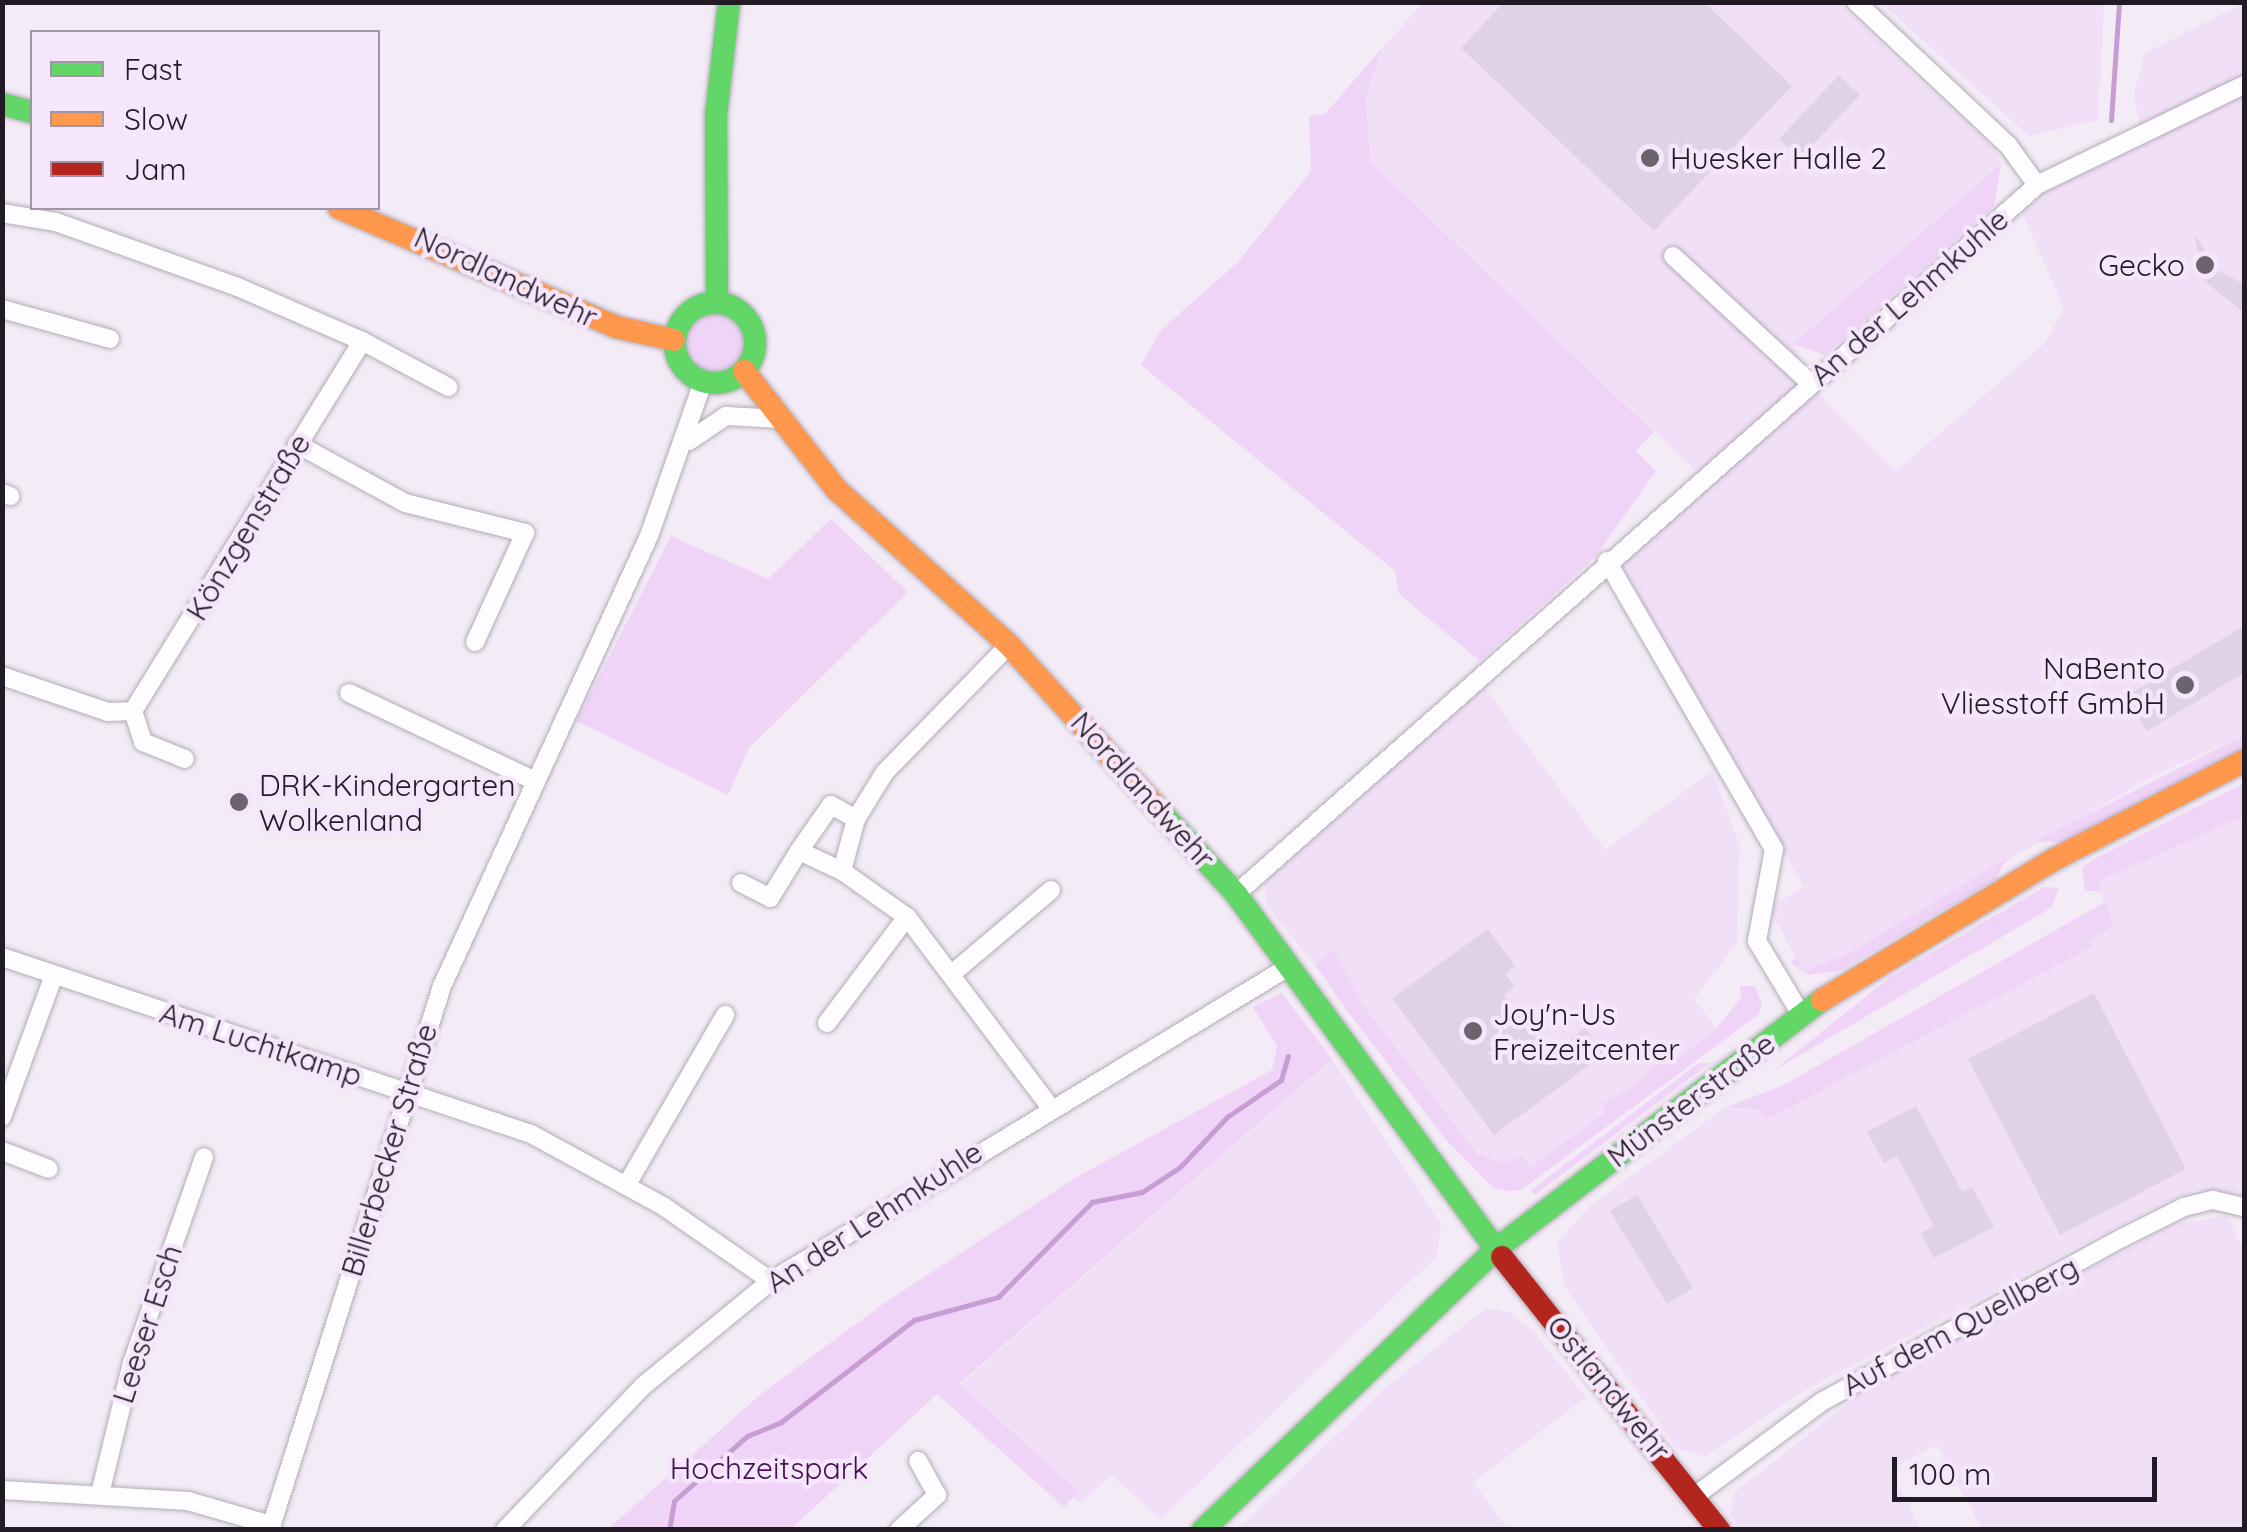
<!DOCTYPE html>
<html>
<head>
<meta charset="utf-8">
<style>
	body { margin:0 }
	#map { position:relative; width:2247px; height:1532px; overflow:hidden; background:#f3ebf6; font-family:Quicksand,sans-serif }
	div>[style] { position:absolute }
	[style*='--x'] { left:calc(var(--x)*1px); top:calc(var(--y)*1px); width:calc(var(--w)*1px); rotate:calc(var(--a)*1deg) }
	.built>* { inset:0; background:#f1dff7 }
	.green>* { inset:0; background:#efd4f8 }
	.round { border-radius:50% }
	.stream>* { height:5px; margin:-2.5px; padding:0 2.5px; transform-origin:2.5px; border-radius:2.5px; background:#c79dd4 }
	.building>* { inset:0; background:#e0d2e6 }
	.roads { filter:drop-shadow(0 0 2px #b3acb6) drop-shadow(0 0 2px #b3acb6) }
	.street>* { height:18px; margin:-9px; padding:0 9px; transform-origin:9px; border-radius:9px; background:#fdfcfe }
	.fast>* { height:22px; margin:-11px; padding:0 11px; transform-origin:11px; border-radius:11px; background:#63d668 }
	.fast>.ring { margin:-11px; padding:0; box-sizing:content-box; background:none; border:22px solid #63d668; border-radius:50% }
	.slow>* { height:22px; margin:-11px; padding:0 11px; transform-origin:11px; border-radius:11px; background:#ff974d }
	.jam>* { height:22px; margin:-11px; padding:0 11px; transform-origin:11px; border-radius:11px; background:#b3261e }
	.dots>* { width:28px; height:28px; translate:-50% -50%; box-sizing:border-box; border:5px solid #f6e6fb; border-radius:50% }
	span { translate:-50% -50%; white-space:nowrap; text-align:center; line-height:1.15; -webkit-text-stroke:9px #f6e6fb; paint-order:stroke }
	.poi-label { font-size:30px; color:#221b25 }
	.left { translate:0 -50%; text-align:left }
	.right { translate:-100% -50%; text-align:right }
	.street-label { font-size:30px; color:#221b25 }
	.park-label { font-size:30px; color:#440e53 }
	.frame { position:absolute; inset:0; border:5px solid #221b25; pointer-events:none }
	.legend { position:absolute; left:30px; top:30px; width:350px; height:180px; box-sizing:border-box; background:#f6e6fb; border:2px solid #a195a5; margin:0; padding:12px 18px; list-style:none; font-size:30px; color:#221b25 }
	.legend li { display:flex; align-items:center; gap:20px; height:50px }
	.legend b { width:50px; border:2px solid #a195a5 }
	.scale { position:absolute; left:1892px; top:1457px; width:265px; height:45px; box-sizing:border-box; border:5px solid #221b25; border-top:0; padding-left:12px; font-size:30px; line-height:35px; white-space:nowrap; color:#221b25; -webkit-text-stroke:8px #f6e6fb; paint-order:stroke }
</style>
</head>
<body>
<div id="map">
	<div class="built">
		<i style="clip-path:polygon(1423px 3px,1838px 3px,1995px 150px,2001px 164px,1793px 344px,1816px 391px,1896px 471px,2044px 344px,2064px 308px,2022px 213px,2046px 192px,2143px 145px,2134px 93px,2145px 53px,2244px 3px,2244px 735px,2151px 777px,1853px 951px,1804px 972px,1769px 908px,1804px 887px,1618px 565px,1710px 484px,1370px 163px,1365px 99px,1383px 47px)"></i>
		<i style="clip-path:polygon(1881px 3px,2104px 3px,2098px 120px,2029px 136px)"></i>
		<i style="clip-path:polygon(1484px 687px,1605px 850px,1712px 771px,1740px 846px,1737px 943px,1694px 999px,1718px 1030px,1511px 1183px,1479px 1170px,1267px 906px,1264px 883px)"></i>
		<i style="clip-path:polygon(2244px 816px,2244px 1195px,2197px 1189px,2159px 1204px,1804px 1391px,1705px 1456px,1677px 1449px,1565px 1287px,1557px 1243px,1590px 1206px,1726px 1107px,1762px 1110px,1766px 1120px,2092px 947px,2089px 940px,2114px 926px,2097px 883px)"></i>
		<i style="clip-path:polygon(1332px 1059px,1441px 1225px,1436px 1257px,1161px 1519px,1111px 1475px,1081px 1504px,952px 1392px)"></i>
		<i style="clip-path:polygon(2227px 1216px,2244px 1251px,2244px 1529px,1982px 1529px,1937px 1445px,1891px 1469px,1920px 1529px,1740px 1529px,1730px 1515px,1734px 1493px,1869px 1386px,2175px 1224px)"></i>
		<i style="clip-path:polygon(1486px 1308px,1511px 1313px,1534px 1332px,1586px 1397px,1473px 1482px,1508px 1529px,1238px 1529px,1388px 1386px)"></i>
	</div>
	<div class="green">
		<i style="clip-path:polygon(1383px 47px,1365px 99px,1371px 163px,1654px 432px,1636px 451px,1656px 471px,1595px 557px,1480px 661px,1399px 594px,1395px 571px,1141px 365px,1161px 330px,1238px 262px,1311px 171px,1309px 116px,1325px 114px)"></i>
		<i style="clip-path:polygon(2001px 164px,1994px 206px,1825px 355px,1793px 344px)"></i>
		<i class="round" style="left:685px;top:314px;width:58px;height:58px"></i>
		<i style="clip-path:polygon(831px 519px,908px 592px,749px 748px,728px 795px,576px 721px,671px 536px,768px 579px)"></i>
		<i style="clip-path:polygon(2244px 735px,2244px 750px,2064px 842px,2034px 842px)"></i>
		<i style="clip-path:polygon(2244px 783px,2244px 816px,2098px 882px,2101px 891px,2085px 891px,2082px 867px,2094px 859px)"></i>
		<i style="clip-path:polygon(2007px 858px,1996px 879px,1840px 971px,1809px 975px,1791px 963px,1796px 957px,1805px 971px,1853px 951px)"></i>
		<i style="clip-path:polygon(2044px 887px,2059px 888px,2051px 908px,1773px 1071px,1890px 977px)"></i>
		<i style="clip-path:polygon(2105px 902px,2114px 926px,2089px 940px,2092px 947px,1766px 1120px,1761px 1110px,1726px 1107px,1782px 1086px)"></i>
		<i style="clip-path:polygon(1334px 950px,1360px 1001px,1478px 1155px,1504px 1164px,1522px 1156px,1531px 1167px,1606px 1112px,1602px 1104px,1638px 1084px,1661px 1058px,1669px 1066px,1715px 1030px,1741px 998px,1740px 986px,1755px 986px,1762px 1005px,1758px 1015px,1521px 1190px,1507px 1191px,1493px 1188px,1446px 1140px,1339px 1000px,1315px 964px)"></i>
		<i style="clip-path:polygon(1282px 993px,1332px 1059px,959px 1384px,1079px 1492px,1064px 1507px,937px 1394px,791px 1529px,608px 1529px,760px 1395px,883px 1304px,1075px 1178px,1272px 1070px,1277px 1046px,1253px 1007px)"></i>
		<i style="clip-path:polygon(1699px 1063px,1710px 1063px,1535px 1195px,1531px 1190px)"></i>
	</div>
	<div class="stream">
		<i style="--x:2111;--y:120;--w:118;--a:-86.1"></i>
		<i style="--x:669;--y:1530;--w:29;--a:-80"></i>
		<i style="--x:674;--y:1501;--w:98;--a:-41.7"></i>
		<i style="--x:747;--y:1436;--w:37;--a:-22"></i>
		<i style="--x:781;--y:1422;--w:168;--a:-37.5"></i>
		<i style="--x:914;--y:1320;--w:87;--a:-15.3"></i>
		<i style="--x:998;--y:1297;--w:134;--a:-45.3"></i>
		<i style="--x:1092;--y:1202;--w:51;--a:-11.3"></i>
		<i style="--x:1142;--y:1192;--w:45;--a:-33.3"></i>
		<i style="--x:1180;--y:1167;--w:69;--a:-46.8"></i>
		<i style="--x:1227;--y:1117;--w:65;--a:-34.4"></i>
		<i style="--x:1281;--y:1080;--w:25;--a:-74"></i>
	</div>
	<div class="building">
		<i style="clip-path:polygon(1504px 2px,1704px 2px,1792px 86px,1654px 231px,1461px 48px)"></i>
		<i style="clip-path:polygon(1839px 75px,1860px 95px,1800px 158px,1779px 139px)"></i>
		<i style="clip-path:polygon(2195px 234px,2217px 270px,2244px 284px,2244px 313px,2201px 278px)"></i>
		<i style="clip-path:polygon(2244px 626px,2244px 673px,2147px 731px,2126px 696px)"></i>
		<i style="clip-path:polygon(1488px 929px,1515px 966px,1505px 974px,1515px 987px,1504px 995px,1549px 1055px,1585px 1028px,1604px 1054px,1494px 1135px,1392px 998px)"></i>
		<i style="clip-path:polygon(2094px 993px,2186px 1169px,2060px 1235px,1968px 1059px)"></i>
		<i style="clip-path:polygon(1916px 1106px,1962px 1192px,1972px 1187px,1994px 1227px,1934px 1258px,1921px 1233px,1934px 1226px,1897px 1156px,1884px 1163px,1867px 1132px)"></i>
		<i style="clip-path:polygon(1637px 1195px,1693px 1288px,1667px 1304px,1610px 1211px)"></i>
	</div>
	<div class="roads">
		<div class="street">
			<i style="--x:1856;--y:2;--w:209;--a:43.3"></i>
			<i style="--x:2008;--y:145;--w:49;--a:54.1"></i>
			<i style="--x:2;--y:213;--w:55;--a:9.5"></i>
			<i style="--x:56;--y:222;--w:193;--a:19.7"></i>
			<i style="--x:238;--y:287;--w:135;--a:23.5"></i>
			<i style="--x:1673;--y:256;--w:187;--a:42.8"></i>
			<i style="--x:2;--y:309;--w:112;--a:15.5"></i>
			<i style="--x:689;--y:441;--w:45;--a:-34"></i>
			<i style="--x:726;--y:416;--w:55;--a:3.1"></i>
			<i style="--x:297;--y:444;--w:123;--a:28.6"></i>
			<i style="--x:405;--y:503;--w:124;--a:14"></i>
			<i style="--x:525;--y:533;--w:120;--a:114.6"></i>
			<i style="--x:2;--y:493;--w:9;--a:21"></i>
			<i style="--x:1607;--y:561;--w:333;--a:59.9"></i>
			<i style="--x:1774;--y:849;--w:94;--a:100.5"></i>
			<i style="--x:1757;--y:941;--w:87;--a:59"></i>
			<i style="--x:1009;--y:645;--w:177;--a:134.3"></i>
			<i style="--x:885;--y:772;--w:55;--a:121.7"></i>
			<i style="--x:856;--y:819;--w:54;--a:105.1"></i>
			<i style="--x:842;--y:871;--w:80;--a:35.3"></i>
			<i style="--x:907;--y:917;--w:238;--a:53"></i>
			<i style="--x:2;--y:676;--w:112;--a:18.8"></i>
			<i style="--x:108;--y:712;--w:25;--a:-2"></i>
			<i style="--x:133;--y:711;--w:435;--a:-58.2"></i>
			<i style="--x:362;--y:341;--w:98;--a:28.1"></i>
			<i style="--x:349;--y:693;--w:201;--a:25.3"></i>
			<i style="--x:133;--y:711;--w:33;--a:72"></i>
			<i style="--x:143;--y:742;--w:45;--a:22"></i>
			<i style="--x:842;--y:871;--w:47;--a:-155.1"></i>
			<i style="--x:799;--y:851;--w:56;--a:-55.2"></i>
			<i style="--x:831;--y:805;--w:29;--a:29"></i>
			<i style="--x:741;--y:883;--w:33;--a:27"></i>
			<i style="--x:770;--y:898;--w:55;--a:-58.3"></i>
			<i style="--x:1236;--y:894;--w:1070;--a:-41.51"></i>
			<i style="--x:2037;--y:185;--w:230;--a:-25.8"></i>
			<i style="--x:2;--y:957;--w:558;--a:18.5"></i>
			<i style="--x:531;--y:1134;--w:150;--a:28.6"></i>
			<i style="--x:663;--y:1206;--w:131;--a:34.8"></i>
			<i style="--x:954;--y:972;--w:127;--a:-40.2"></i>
			<i style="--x:827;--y:1023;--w:133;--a:-53"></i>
			<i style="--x:2;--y:1117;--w:151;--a:-69.9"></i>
			<i style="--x:2;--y:1151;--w:50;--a:21"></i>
			<i style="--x:626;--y:1186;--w:198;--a:-59.9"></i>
			<i style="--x:2;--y:1490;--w:186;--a:3.4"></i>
			<i style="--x:188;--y:1501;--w:86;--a:16.1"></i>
			<i style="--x:100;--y:1494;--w:135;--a:-76.3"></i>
			<i style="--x:132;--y:1363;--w:218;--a:-70.7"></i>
			<i style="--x:1695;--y:1496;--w:159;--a:-36.6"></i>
			<i style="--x:1823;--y:1401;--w:341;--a:-28.6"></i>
			<i style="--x:2122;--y:1238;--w:69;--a:-26.6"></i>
			<i style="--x:2184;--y:1207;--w:30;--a:-14"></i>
			<i style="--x:2213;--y:1200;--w:32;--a:13"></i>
			<i style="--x:270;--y:1530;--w:571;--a:-72.45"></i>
			<i style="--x:442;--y:986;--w:495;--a:-65.3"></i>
			<i style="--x:649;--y:536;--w:163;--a:-70.7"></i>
			<i style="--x:505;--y:1530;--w:199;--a:-46.2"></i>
			<i style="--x:643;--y:1386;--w:166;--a:-39.4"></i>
			<i style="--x:771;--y:1281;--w:607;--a:-31.26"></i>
			<i style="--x:899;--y:1530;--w:52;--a:-42.6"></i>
			<i style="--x:937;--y:1495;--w:39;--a:-119"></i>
		</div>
		<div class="fast">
			<i style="--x:2;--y:104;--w:31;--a:15"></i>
			<i class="ring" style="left:675px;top:303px;width:58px;height:58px"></i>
			<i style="--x:717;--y:303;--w:188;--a:-90.3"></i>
			<i style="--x:716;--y:115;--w:114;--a:-83.4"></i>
			<i style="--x:1160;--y:811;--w:113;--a:47.5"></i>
			<i style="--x:1236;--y:894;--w:450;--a:53.8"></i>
			<i style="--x:1203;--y:1530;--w:406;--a:-43.8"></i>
			<i style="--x:1496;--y:1249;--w:410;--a:-37.4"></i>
		</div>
		<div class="slow">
			<i style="--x:339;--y:208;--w:301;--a:23.2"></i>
			<i style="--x:616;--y:327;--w:59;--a:12.6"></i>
			<i style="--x:744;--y:371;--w:151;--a:52"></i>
			<i style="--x:837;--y:490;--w:232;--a:42"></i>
			<i style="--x:1009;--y:645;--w:224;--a:47.7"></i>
			<i style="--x:1822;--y:1000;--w:272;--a:-31.2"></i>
			<i style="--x:2055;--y:859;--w:213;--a:-27.4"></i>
		</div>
		<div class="jam">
			<i style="--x:1502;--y:1257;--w:349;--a:51.5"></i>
		</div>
	</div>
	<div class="dots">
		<i style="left:1650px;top:158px;background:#6b646e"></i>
		<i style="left:2205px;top:265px;background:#6b646e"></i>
		<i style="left:2185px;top:685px;background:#6b646e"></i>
		<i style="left:239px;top:802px;background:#6b646e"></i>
		<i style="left:1473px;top:1031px;background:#6b646e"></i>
	</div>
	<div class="poi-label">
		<span class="left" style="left:1670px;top:158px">Huesker Halle 2</span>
		<span class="right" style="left:2185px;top:265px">Gecko</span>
		<span class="right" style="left:2165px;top:685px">NaBento<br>Vliesstoff GmbH</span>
		<span class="left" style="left:259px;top:802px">DRK-Kindergarten<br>Wolkenland</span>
		<span class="left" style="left:1493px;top:1031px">Joy'n-Us<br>Freizeitcenter</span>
	</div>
	<div class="street-label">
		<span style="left:506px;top:277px;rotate:25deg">Nordlandwehr</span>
		<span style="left:1909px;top:297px;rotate:-41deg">An der Lehmkuhle</span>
		<span style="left:248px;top:527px;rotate:-59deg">Könzgenstraße</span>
		<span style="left:1143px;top:790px;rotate:48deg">Nordlandwehr</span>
		<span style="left:261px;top:1044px;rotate:18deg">Am Luchtkamp</span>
		<span style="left:1691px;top:1100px;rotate:-37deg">Münsterstraße</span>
		<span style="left:389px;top:1150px;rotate:-73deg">Billerbecker Straße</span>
		<span style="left:874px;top:1217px;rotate:-33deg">An der Lehmkuhle</span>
		<span style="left:147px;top:1324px;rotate:-72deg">Leeser Esch</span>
		<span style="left:1960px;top:1326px;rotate:-28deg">Auf dem Quellberg</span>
		<span style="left:1609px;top:1388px;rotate:51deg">Ostlandwehr</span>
	</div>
	<div class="park-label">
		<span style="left:769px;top:1468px">Hochzeitspark</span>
	</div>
	<div class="frame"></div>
	<ul class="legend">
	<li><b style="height:12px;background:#63d668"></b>Fast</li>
	<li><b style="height:12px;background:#ff974d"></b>Slow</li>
	<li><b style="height:12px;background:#b3261e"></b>Jam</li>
	</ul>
	<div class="scale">100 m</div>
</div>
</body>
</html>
